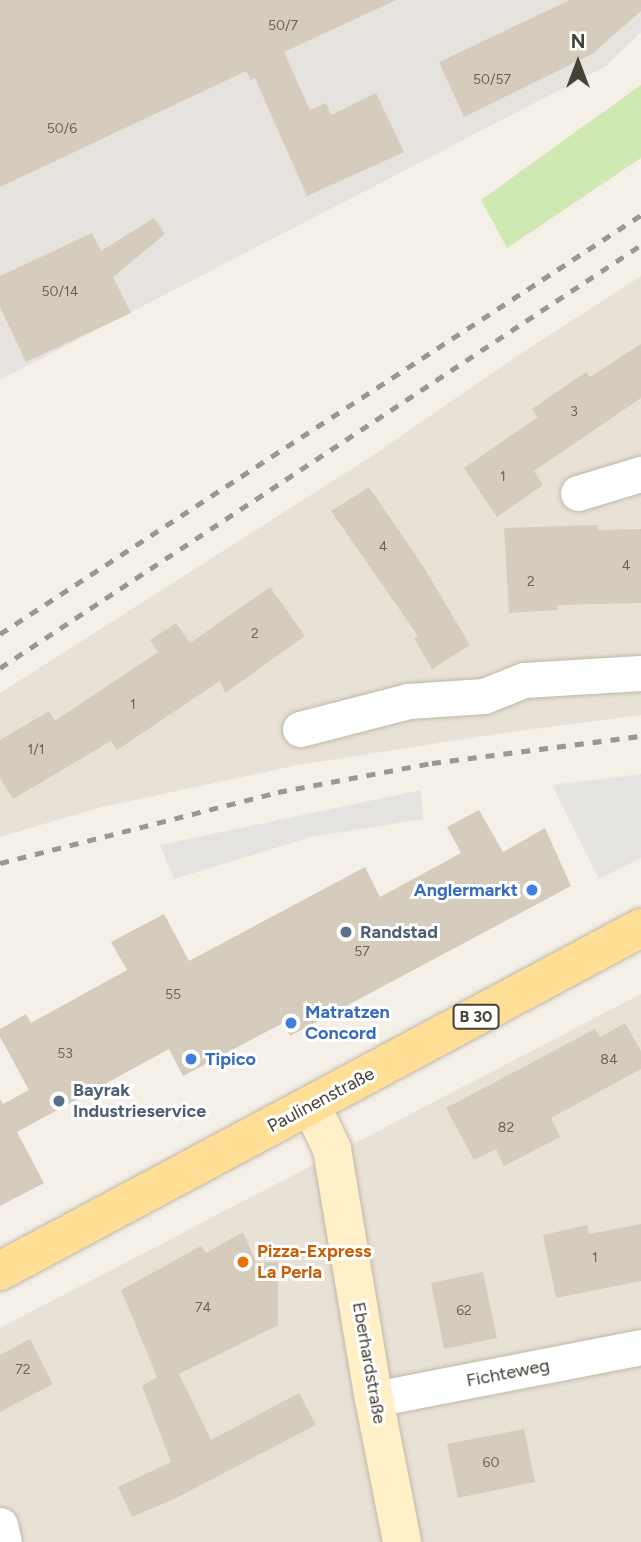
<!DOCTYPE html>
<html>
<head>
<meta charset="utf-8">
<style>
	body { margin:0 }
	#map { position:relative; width:641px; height:1542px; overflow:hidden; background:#f4f0e8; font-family:Figtree,sans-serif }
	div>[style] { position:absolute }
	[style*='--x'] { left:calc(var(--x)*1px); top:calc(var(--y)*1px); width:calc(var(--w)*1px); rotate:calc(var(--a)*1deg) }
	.residential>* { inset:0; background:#e8e2d6 }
	.industrial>* { inset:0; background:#e6e2dd }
	.green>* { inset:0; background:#d0e8b1 }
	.parking>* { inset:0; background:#e5e3e0 }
	.building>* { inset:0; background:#d6ccbd }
	.roads { filter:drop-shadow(0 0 2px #c0b8aa) drop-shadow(0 0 2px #c0b8aa) }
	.street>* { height:35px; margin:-17.5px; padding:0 17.5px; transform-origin:17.5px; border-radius:17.5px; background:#fff }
	.secondary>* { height:38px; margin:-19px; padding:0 19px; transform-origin:19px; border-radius:19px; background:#fff0c7 }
	.primary>* { height:38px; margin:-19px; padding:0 19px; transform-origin:19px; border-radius:19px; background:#ffdf96 }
	.rail>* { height:5px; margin-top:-2.5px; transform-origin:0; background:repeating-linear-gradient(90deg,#979797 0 9px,transparent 0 18px) }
	.dots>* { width:19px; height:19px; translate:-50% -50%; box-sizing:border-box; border:4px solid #fff; border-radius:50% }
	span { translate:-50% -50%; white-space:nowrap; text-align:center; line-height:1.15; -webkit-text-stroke:6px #fff; paint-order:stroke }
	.number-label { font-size:14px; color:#6b6458 }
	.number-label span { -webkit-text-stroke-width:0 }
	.shield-label span { padding:2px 5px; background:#fff; border:2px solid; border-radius:5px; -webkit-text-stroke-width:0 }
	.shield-label { font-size:16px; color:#474136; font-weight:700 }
	.shop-label { font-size:18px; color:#366cbe; font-weight:700 }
	.right { translate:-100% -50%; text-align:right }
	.left { translate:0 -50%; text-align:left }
	.service-label { font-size:18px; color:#4e5e75; font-weight:700 }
	.street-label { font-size:18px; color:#474136 }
	.food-label { font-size:18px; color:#c56008; font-weight:700 }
	.north { position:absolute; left:543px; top:28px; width:70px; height:70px; -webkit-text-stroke:5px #fff; paint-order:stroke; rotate:0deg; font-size:19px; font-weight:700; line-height:28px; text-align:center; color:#474136 }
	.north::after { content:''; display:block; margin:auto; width:24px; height:32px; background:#474136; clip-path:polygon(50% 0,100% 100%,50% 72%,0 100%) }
</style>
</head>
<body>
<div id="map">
	<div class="residential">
		<i style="clip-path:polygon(641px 276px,641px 715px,497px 734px,298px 765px,98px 808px,0 837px,0 693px,372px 456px,514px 358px)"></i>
		<i style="clip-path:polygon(641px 994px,641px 1542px,0 1542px,0 1328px)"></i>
	</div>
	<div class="industrial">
		<i style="clip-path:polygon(0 0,641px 0,641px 32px,606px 66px,0 380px)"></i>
	</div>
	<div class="green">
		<i style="clip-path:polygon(641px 85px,641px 158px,507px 248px,481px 200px)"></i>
	</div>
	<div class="parking">
		<i style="clip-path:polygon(641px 774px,641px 858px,599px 879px,552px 785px)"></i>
		<i style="clip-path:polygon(421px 790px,423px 819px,311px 837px,174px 879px,160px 845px)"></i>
	</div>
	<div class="building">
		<i style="clip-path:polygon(0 0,396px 0,284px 52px,310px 110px,326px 103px,331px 115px,376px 93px,404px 152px,307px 196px,255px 78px,251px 80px,246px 71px,0 187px)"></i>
		<i style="clip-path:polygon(570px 0,641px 0,641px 11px,592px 54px,464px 117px,439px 62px)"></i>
		<i style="clip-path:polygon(154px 218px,165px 234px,113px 277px,131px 313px,26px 362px,0 307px,0 276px,92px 233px,101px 251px)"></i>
		<i style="clip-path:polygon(641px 344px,641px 398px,534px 471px,543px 485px,497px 517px,464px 468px,538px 417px,532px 409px,586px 372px,590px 377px)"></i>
		<i style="clip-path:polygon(369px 487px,423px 566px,470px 645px,432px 669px,414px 638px,418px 636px,331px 511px)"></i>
		<i style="clip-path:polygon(597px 525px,598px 530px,641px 529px,641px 603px,557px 605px,557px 610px,509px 613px,504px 528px)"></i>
		<i style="clip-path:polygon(270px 587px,305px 636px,225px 693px,220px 681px,117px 750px,111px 741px,13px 799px,0 778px,0 740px,49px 711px,55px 721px,158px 652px,150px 640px,176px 623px,190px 643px)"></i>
		<i style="clip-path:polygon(479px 810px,503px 852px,545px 828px,571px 886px,290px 1036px,283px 1023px,183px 1076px,169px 1049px,17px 1132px,44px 1183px,0 1206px,0 1099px,3px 1104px,29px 1090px,0 1037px,0 1029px,26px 1014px,31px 1023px,127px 970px,111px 942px,164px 914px,189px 961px,365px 867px,380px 897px,461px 853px,447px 827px)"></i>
		<i style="clip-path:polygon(625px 1023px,641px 1051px,641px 1069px,551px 1118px,560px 1137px,504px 1166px,496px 1149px,474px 1160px,446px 1108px,595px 1029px,600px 1037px)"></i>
		<i style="clip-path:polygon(641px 1224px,641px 1281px,556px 1298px,543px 1235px,587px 1225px,589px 1234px)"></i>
		<i style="clip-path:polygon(243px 1232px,256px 1262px,278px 1262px,278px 1325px,179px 1374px,211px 1440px,299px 1393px,316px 1425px,176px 1498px,132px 1517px,118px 1487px,171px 1462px,142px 1386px,157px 1377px,121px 1290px,201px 1246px,206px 1253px)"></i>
		<i style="clip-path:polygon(483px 1272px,497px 1338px,444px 1349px,431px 1283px)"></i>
		<i style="clip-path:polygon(30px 1339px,53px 1384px,0 1412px,0 1355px)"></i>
		<i style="clip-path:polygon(524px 1429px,535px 1482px,458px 1498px,447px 1444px)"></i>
	</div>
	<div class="roads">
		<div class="street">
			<i style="--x:578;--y:493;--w:66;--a:-16.8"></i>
			<i style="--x:300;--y:729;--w:112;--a:-14.5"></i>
			<i style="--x:408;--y:701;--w:76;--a:-3.8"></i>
			<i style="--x:484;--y:696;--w:43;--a:-21.8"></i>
			<i style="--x:524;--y:680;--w:117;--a:-3.4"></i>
			<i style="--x:374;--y:1399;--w:272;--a:-11"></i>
			<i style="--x:0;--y:1525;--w:17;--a:77"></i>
		</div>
		<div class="secondary">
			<i style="--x:311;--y:1105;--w:49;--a:64.5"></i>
			<i style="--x:332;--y:1149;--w:254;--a:80.5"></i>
			<i style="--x:374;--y:1399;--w:146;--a:78.9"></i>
		</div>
		<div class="primary">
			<i style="--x:0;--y:1271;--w:727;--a:-28.15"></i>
		</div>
	</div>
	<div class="rail">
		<i style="--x:0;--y:634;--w:766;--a:-33.17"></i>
		<i style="--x:0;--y:668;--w:768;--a:-33.42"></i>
		<i style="--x:0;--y:863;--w:287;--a:-14.3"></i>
		<i style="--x:278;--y:792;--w:157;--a:-10.7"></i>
		<i style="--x:432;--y:763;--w:211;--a:-7.4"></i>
	</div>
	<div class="dots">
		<i style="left:532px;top:890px;background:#3f7fe0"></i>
		<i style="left:346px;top:932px;background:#5c6f8a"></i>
		<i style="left:291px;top:1023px;background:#3f7fe0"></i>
		<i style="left:191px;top:1059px;background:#3f7fe0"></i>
		<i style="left:59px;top:1101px;background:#5c6f8a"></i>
		<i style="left:243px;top:1262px;background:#e8710a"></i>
	</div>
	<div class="number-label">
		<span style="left:283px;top:26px">50/7</span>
		<span style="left:492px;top:80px">50/57</span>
		<span style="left:62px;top:129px">50/6</span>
		<span style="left:60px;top:292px">50/14</span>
		<span style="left:574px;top:412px">3</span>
		<span style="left:503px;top:477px">1</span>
		<span style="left:383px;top:547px">4</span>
		<span style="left:626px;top:566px">4</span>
		<span style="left:531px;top:582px">2</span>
		<span style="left:255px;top:634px">2</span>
		<span style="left:133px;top:705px">1</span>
		<span style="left:36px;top:750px">1/1</span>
		<span style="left:362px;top:952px">57</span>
		<span style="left:173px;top:995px">55</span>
		<span style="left:65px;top:1054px">53</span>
		<span style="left:609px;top:1060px">84</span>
		<span style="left:506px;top:1128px">82</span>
		<span style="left:595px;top:1258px">1</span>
		<span style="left:203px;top:1308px">74</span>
		<span style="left:464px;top:1311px">62</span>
		<span style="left:23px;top:1370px">72</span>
		<span style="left:491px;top:1463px">60</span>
	</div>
	<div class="shield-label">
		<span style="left:476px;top:1017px">B 30</span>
	</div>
	<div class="shop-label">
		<span class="right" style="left:518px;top:890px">Anglermarkt</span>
		<span class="left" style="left:305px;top:1023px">Matratzen<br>Concord</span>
		<span class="left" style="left:205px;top:1059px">Tipico</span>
	</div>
	<div class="service-label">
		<span class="left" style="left:360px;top:932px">Randstad</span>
		<span class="left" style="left:73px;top:1101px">Bayrak<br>Industrieservice</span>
	</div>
	<div class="street-label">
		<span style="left:321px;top:1100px;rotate:-28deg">Paulinenstraße</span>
		<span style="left:369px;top:1363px;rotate:80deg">Eberhardstraße</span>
		<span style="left:508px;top:1373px;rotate:-11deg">Fichteweg</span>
	</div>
	<div class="food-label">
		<span class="left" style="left:257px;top:1262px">Pizza-Express<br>La Perla</span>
	</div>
	<div class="north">N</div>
</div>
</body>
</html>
